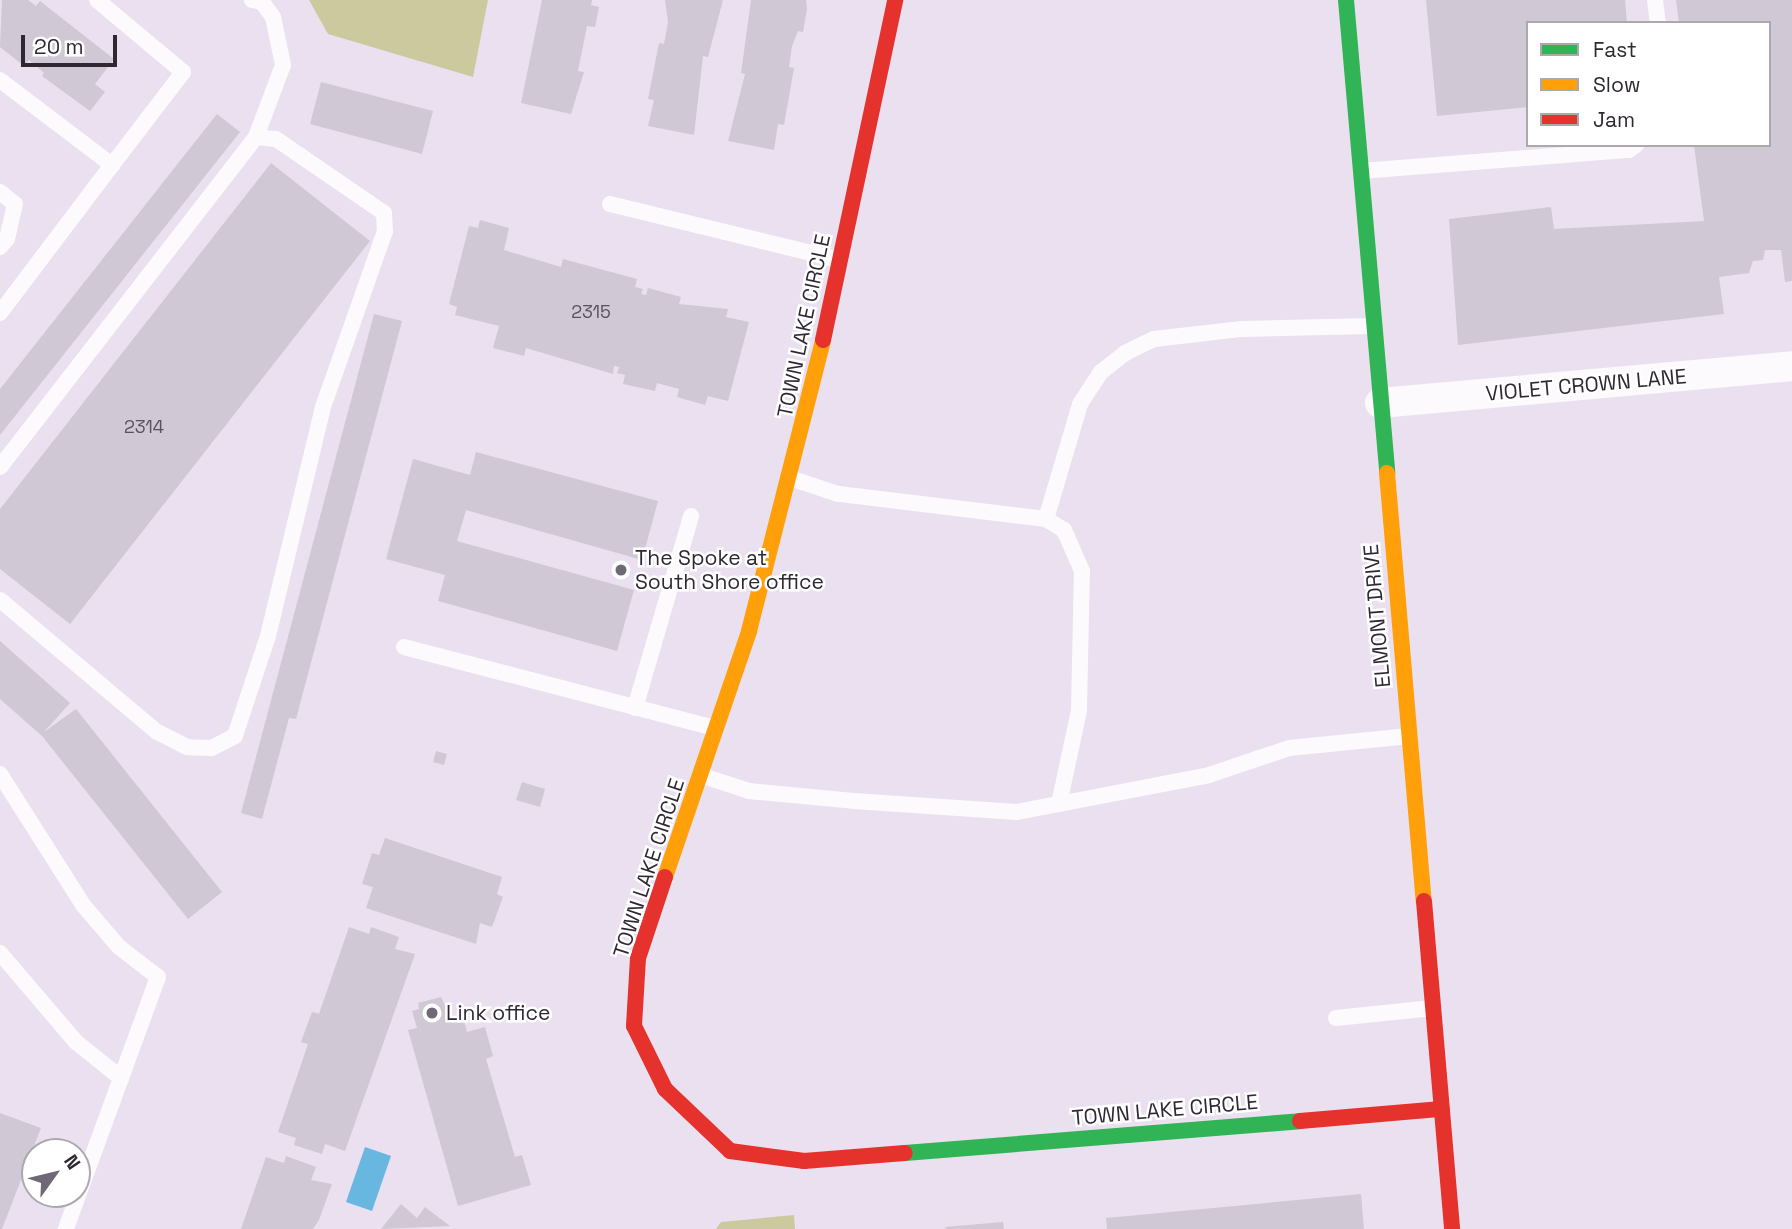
<!DOCTYPE html>
<html>
<head>
<meta charset="utf-8">
<style>
	body { margin:0 }
	#map { position:relative; width:1792px; height:1229px; overflow:hidden; background:#eae0f0; font-family:"Space Grotesk",sans-serif }
	div>[style] { position:absolute }
	[style*='--x'] { left:calc(var(--x)*1px); top:calc(var(--y)*1px); width:calc(var(--w)*1px); rotate:calc(var(--a)*1deg) }
	.green>* { inset:0; background:#ccc99f }
	.water>* { inset:0; background:#68b7e1 }
	.building>* { inset:0; background:#d0c8d5 }
	.lane>* { height:16px; margin:-8px; padding:0 8px; transform-origin:8px; border-radius:8px; background:#fcfafd }
	.street>* { height:30px; margin:-15px; padding:0 15px; transform-origin:15px; border-radius:15px; background:#fcfafd }
	.fast>* { height:16px; margin:-8px; padding:0 8px; transform-origin:8px; border-radius:8px; background:#30b455 }
	.slow>* { height:16px; margin:-8px; padding:0 8px; transform-origin:8px; border-radius:8px; background:#ff9f0a }
	.jam>* { height:16px; margin:-8px; padding:0 8px; transform-origin:8px; border-radius:8px; background:#e5322d }
	.dots>* { width:19px; height:19px; translate:-50% -50%; box-sizing:border-box; border:4px solid #fff; border-radius:50% }
	span { translate:-50% -50%; white-space:nowrap; text-align:center; line-height:1.15; -webkit-text-stroke:5px #fff; paint-order:stroke }
	.number-label { font-size:18px; color:#5a525e }
	.number-label span { -webkit-text-stroke-width:0 }
	.street-label { font-size:21px; color:#2f2833 }
	.poi-label { font-size:21px; color:#2f2833 }
	.left { translate:0 -50%; text-align:left }
	.legend { position:absolute; left:1526px; top:21px; width:245px; height:126px; box-sizing:border-box; background:#fff; border:2px solid #aca9ad; margin:0; padding:9px 12px; list-style:none; font-size:21px; color:#2f2833 }
	.legend li { display:flex; align-items:center; gap:14px; height:35px }
	.legend b { width:35px; border:2px solid #aca9ad }
	.north { position:absolute; left:21px; top:1138px; width:70px; height:70px; box-sizing:border-box; background:#fff; border:2px solid #aca9ad; border-radius:50%; rotate:56deg; font-size:19px; font-weight:700; line-height:28px; text-align:center; color:#2f2833 }
	.north::after { content:''; display:block; margin:auto; width:24px; height:32px; background:#706875; clip-path:polygon(50% 0,100% 100%,50% 72%,0 100%) }
	.scale { position:absolute; left:21px; top:35px; width:96px; height:32px; box-sizing:border-box; border:4px solid #2f2833; border-top:0; padding-left:9px; font-size:21px; line-height:24px; white-space:nowrap; color:#2f2833; -webkit-text-stroke:5px #fff; paint-order:stroke }
</style>
</head>
<body>
<div id="map">
	<div class="green">
		<i style="clip-path:polygon(309px 0,488px 0,473px 77px,328px 34px)"></i>
		<i style="clip-path:polygon(794px 1215px,795px 1229px,716px 1229px,721px 1222px)"></i>
	</div>
	<div class="water">
		<i style="clip-path:polygon(365px 1147px,391px 1156px,372px 1211px,346px 1202px)"></i>
	</div>
	<div class="building">
		<i style="clip-path:polygon(2px 0,28px 0,36px 6px,40px 1px,114px 59px,95px 84px,105px 92px,90px 111px,42px 76px,44px 73px,29px 60px,24px 66px,0 47px)"></i>
		<i style="clip-path:polygon(542px 0,592px 0,591px 5px,599px 7px,595px 27px,587px 26px,578px 71px,584px 72px,571px 114px,521px 103px)"></i>
		<i style="clip-path:polygon(665px 0,723px 0,708px 57px,703px 56px,694px 135px,648px 126px,654px 100px,648px 99px,659px 43px,664px 44px,668px 22px)"></i>
		<i style="clip-path:polygon(751px 0,806px 0,807px 9px,803px 32px,798px 31px,792px 46px,789px 67px,794px 68px,784px 125px,778px 124px,774px 150px,728px 141px,745px 74px,741px 73px)"></i>
		<i style="clip-path:polygon(1426px 0,1625px 0,1627px 23px,1528px 23px,1528px 107px,1437px 116px)"></i>
		<i style="clip-path:polygon(1676px 0,1792px 0,1792px 281px,1785px 282px,1781px 250px,1765px 250px,1763px 260px,1753px 261px,1749px 273px,1719px 277px,1724px 314px,1458px 345px,1449px 219px,1551px 207px,1554px 229px,1704px 221px,1694px 145px,1769px 145px,1769px 23px,1679px 23px)"></i>
		<i style="clip-path:polygon(321px 82px,433px 111px,422px 154px,310px 124px)"></i>
		<i style="clip-path:polygon(217px 114px,240px 132px,0 435px,0 389px)"></i>
		<i style="clip-path:polygon(271px 163px,370px 241px,70px 624px,0 569px,0 509px)"></i>
		<i style="clip-path:polygon(480px 220px,509px 228px,504px 250px,561px 267px,563px 259px,637px 279px,635px 287px,643px 289px,641px 294px,646px 295px,648px 288px,681px 297px,679px 304px,728px 309px,726px 317px,749px 322px,728px 401px,708px 396px,705px 405px,677px 397px,679px 389px,657px 383px,655px 391px,623px 384px,625px 375px,617px 373px,619px 367px,614px 366px,613px 374px,526px 348px,524px 356px,493px 348px,499px 326px,455px 315px,457px 307px,449px 304px,469px 226px,478px 228px)"></i>
		<i style="clip-path:polygon(374px 314px,402px 321px,296px 719px,289px 718px,262px 819px,241px 813px)"></i>
		<i style="clip-path:polygon(476px 452px,658px 501px,642px 560px,466px 510px,457px 541px,634px 590px,617px 651px,438px 601px,445px 575px,386px 559px,413px 459px,470px 475px)"></i>
		<i style="clip-path:polygon(0 641px,70px 703px,44px 732px,76px 709px,222px 892px,188px 919px,42px 736px,0 699px)"></i>
		<i style="clip-path:polygon(436px 751px,447px 754px,444px 765px,433px 762px)"></i>
		<i style="clip-path:polygon(522px 782px,545px 789px,540px 807px,516px 800px)"></i>
		<i style="clip-path:polygon(385px 838px,502px 877px,497px 894px,503px 897px,492px 927px,480px 923px,476px 944px,366px 908px,373px 887px,362px 884px,372px 853px,379px 855px)"></i>
		<i style="clip-path:polygon(349px 927px,369px 934px,371px 927px,399px 937px,395px 949px,415px 954px,345px 1151px,325px 1144px,322px 1154px,294px 1145px,296px 1138px,278px 1132px,308px 1044px,301px 1042px,312px 1012px,319px 1014px)"></i>
		<i style="clip-path:polygon(441px 997px,450px 1017px,462px 1014px,467px 1032px,485px 1027px,493px 1056px,486px 1059px,515px 1157px,522px 1155px,531px 1185px,458px 1206px,408px 1030px,417px 1028px,412px 1011px,419px 1009px,418px 1003px)"></i>
		<i style="clip-path:polygon(0 1113px,41px 1128px,2px 1229px,0 1229px)"></i>
		<i style="clip-path:polygon(286px 1156px,316px 1167px,311px 1180px,332px 1184px,319px 1220px,313px 1229px,241px 1229px,266px 1157px,284px 1163px)"></i>
		<i style="clip-path:polygon(1361px 1194px,1364px 1229px,1107px 1229px,1106px 1218px)"></i>
		<i style="clip-path:polygon(401px 1204px,417px 1218px,425px 1207px,450px 1226px,381px 1229px)"></i>
		<i style="clip-path:polygon(1003px 1222px,1004px 1229px,946px 1229px,945px 1227px)"></i>
	</div>
	<div class="lane">
		<i style="--x:252;--y:0;--w:10;--a:11"></i>
		<i style="--x:262;--y:2;--w:19;--a:54"></i>
		<i style="--x:273;--y:17;--w:49;--a:78.2"></i>
		<i style="--x:283;--y:65;--w:77;--a:110.6"></i>
		<i style="--x:1655;--y:0;--w:23;--a:83"></i>
		<i style="--x:0;--y:80;--w:141;--a:37.2"></i>
		<i style="--x:112;--y:165;--w:117;--a:-52.6"></i>
		<i style="--x:183;--y:72;--w:112;--a:-140.1"></i>
		<i style="--x:1361;--y:171;--w:269;--a:-4.5"></i>
		<i style="--x:1629;--y:150;--w:9;--a:-36"></i>
		<i style="--x:0;--y:192;--w:19;--a:39"></i>
		<i style="--x:15;--y:204;--w:36;--a:103"></i>
		<i style="--x:7;--y:239;--w:11;--a:131"></i>
		<i style="--x:610;--y:204;--w:237;--a:13.7"></i>
		<i style="--x:0;--y:313;--w:186;--a:-52.9"></i>
		<i style="--x:0;--y:467;--w:418;--a:-52.2"></i>
		<i style="--x:256;--y:137;--w:20;--a:6"></i>
		<i style="--x:276;--y:139;--w:131;--a:34.4"></i>
		<i style="--x:384;--y:213;--w:18;--a:87"></i>
		<i style="--x:385;--y:231;--w:187;--a:109.4"></i>
		<i style="--x:323;--y:407;--w:236;--a:103.5"></i>
		<i style="--x:268;--y:636;--w:105;--a:108.3"></i>
		<i style="--x:235;--y:736;--w:27;--a:153"></i>
		<i style="--x:211;--y:748;--w:24;--a:-178"></i>
		<i style="--x:187;--y:747;--w:34;--a:-153"></i>
		<i style="--x:157;--y:732;--w:205;--a:-139.9"></i>
		<i style="--x:1046;--y:519;--w:120;--a:-73.5"></i>
		<i style="--x:1080;--y:404;--w:38;--a:-57"></i>
		<i style="--x:1101;--y:372;--w:31;--a:-38"></i>
		<i style="--x:1125;--y:353;--w:32;--a:-26"></i>
		<i style="--x:1154;--y:339;--w:89;--a:-6.5"></i>
		<i style="--x:1242;--y:329;--w:132;--a:-1.3"></i>
		<i style="--x:404;--y:647;--w:321;--a:14.6"></i>
		<i style="--x:635;--y:708;--w:200;--a:-73.7"></i>
		<i style="--x:0;--y:774;--w:155;--a:57.6"></i>
		<i style="--x:83;--y:905;--w:55;--a:49.4"></i>
		<i style="--x:119;--y:947;--w:49;--a:37.6"></i>
		<i style="--x:158;--y:977;--w:268;--a:110.1"></i>
		<i style="--x:700;--y:775;--w:52;--a:18.1"></i>
		<i style="--x:749;--y:791;--w:105;--a:5.4"></i>
		<i style="--x:854;--y:801;--w:163;--a:3.9"></i>
		<i style="--x:1017;--y:812;--w:43;--a:-10.8"></i>
		<i style="--x:1059;--y:804;--w:95;--a:-77.9"></i>
		<i style="--x:1079;--y:711;--w:140;--a:-88.8"></i>
		<i style="--x:1082;--y:571;--w:45;--a:-113.7"></i>
		<i style="--x:1064;--y:530;--w:21;--a:-149"></i>
		<i style="--x:1046;--y:519;--w:209;--a:-173.1"></i>
		<i style="--x:838;--y:494;--w:51;--a:-161.6"></i>
		<i style="--x:1059;--y:804;--w:153;--a:-10.9"></i>
		<i style="--x:1209;--y:775;--w:84;--a:-18.6"></i>
		<i style="--x:1289;--y:748;--w:121;--a:-5.7"></i>
		<i style="--x:0;--y:953;--w:117;--a:49.5"></i>
		<i style="--x:76;--y:1042;--w:58;--a:38.7"></i>
		<i style="--x:1336;--y:1018;--w:97;--a:-5.9"></i>
	</div>
	<div class="street">
		<i style="--x:1380;--y:403;--w:414;--a:-5.1"></i>
	</div>
	<div class="fast">
		<i style="--x:1346;--y:0;--w:475;--a:85"></i>
		<i style="--x:905;--y:1153;--w:396;--a:-4.6"></i>
	</div>
	<div class="slow">
		<i style="--x:1387;--y:473;--w:430;--a:85.1"></i>
		<i style="--x:665;--y:877;--w:260;--a:-71.1"></i>
		<i style="--x:749;--y:631;--w:300;--a:-75.7"></i>
	</div>
	<div class="jam">
		<i style="--x:823;--y:340;--w:348;--a:-78"></i>
		<i style="--x:665;--y:877;--w:85;--a:108.4"></i>
		<i style="--x:638;--y:958;--w:68;--a:93.4"></i>
		<i style="--x:634;--y:1026;--w:70;--a:63.8"></i>
		<i style="--x:665;--y:1089;--w:90;--a:43.6"></i>
		<i style="--x:730;--y:1151;--w:75;--a:7.7"></i>
		<i style="--x:804;--y:1161;--w:101;--a:-4.5"></i>
		<i style="--x:1424;--y:901;--w:329;--a:85.1"></i>
		<i style="--x:1300;--y:1121;--w:142;--a:-4.9"></i>
	</div>
	<div class="dots">
		<i style="left:621px;top:570px;background:#706875"></i>
		<i style="left:432px;top:1013px;background:#706875"></i>
	</div>
	<div class="number-label">
		<span style="left:591px;top:312px">2315</span>
		<span style="left:144px;top:427px">2314</span>
	</div>
	<div class="street-label">
		<span style="left:804px;top:326px;rotate:-78deg">TOWN LAKE CIRCLE</span>
		<span style="left:1586px;top:385px;rotate:-5deg">VIOLET CROWN LANE</span>
		<span style="left:1377px;top:616px;rotate:-95deg">ELMONT DRIVE</span>
		<span style="left:649px;top:868px;rotate:-72deg">TOWN LAKE CIRCLE</span>
		<span style="left:1165px;top:1110px;rotate:-5deg">TOWN LAKE CIRCLE</span>
	</div>
	<div class="poi-label">
		<span class="left" style="left:635px;top:570px">The Spoke at<br>South Shore office</span>
		<span class="left" style="left:446px;top:1013px">Link office</span>
	</div>
	<ul class="legend">
	<li><b style="height:9px;background:#30b455"></b>Fast</li>
	<li><b style="height:9px;background:#ff9f0a"></b>Slow</li>
	<li><b style="height:9px;background:#e5322d"></b>Jam</li>
	</ul>
	<div class="north">N</div>
	<div class="scale">20 m</div>
</div>
</body>
</html>
